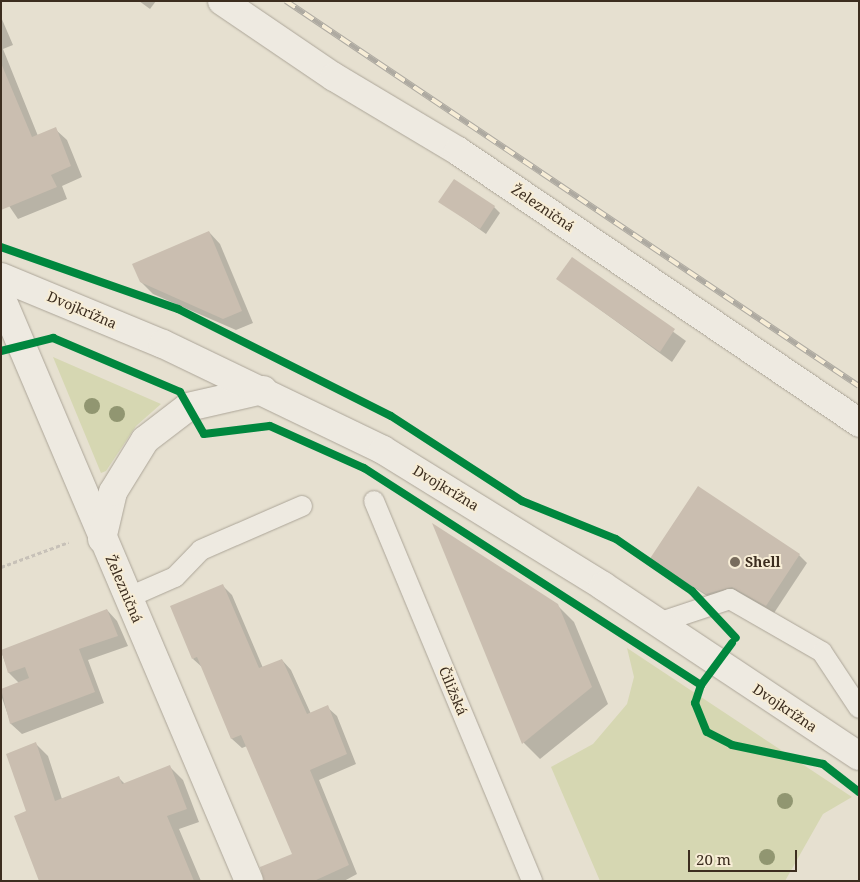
<!DOCTYPE html>
<html>
<head>
<meta charset="utf-8">
<style>
	body { margin:0 }
	#map { position:relative; width:860px; height:882px; overflow:hidden; background:#e6e0d0; font-family:"Noto Serif",serif }
	div>[style] { position:absolute }
	[style*='--x'] { left:calc(var(--x)*1px); top:calc(var(--y)*1px); width:calc(var(--w)*1px); rotate:calc(var(--a)*1deg) }
	.green>* { inset:0; background:#d6d7b2 }
	.shadow>* { inset:0; background:#0003 }
	.building>* { inset:0; background:#cabeb0 }
	.path>* { height:3px; margin-top:-1.5px; transform-origin:0; background:repeating-linear-gradient(90deg,#c7c1b8 0 4px,transparent 0 6.5px) }
	.roads { filter:drop-shadow(0 0 1px #aca598) drop-shadow(0 0 1px #aca598) }
	.service>* { height:20px; margin:-10px; padding:0 10px; transform-origin:10px; border-radius:10px; background:#eeeae1 }
	.minor>* { height:28px; margin:-14px; padding:0 14px; transform-origin:14px; border-radius:14px; background:#eeeae1 }
	.tertiary>* { height:28px; margin:-14px; padding:0 14px; transform-origin:14px; border-radius:14px; background:#eeeae1 }
	.rail>* { height:5.5px; margin-top:-2.75px; transform-origin:0; background:repeating-linear-gradient(90deg,#f7edd6 0 11px,#aeaaa1 0 22px); box-sizing:border-box; border-block:1px solid #aeaaa1 }
	.cycleway>* { height:8px; margin:-4px; padding:0 4px; transform-origin:4px; border-radius:4px; background:#00873e }
	.trees>* { width:16px; height:16px; margin:-8px; border-radius:50%; background:#919671 }
	.dots>* { width:14px; height:14px; translate:-50% -50%; box-sizing:border-box; border:2px solid #f7edd6; border-radius:50% }
	span { translate:-50% -50%; white-space:nowrap; text-align:center; line-height:1.15; -webkit-text-stroke:4px #f7edd6; paint-order:stroke }
	.street-label { font-size:14px; color:#3c2d1f }
	.poi-label { font-size:14px; color:#3c2d1f; font-weight:700 }
	.left { translate:0 -50%; text-align:left }
	.frame { position:absolute; inset:0; border:2px solid #3c2d1f; pointer-events:none }
	.scale { position:absolute; left:688px; top:850px; width:109px; height:22px; box-sizing:border-box; border:2px solid #3c2d1f; border-top:0; padding-left:6px; font-size:15px; line-height:18px; white-space:nowrap; color:#3c2d1f; -webkit-text-stroke:4px #f7edd6; paint-order:stroke }
</style>
</head>
<body>
<div id="map">
	<div class="green">
		<i style="clip-path:polygon(53px 357px,161px 404px,136px 426px,106px 471px,101px 473px)"></i>
		<i style="clip-path:polygon(627px 648px,852px 797px,823px 814px,785px 881px,600px 881px,551px 767px,593px 744px,627px 704px,634px 677px)"></i>
	</div>
	<div class="shadow">
		<i style="clip-path:polygon(139px 1px,156px 1px,150px 9px)"></i>
		<i style="clip-path:polygon(1px 17px,13px 45px,3px 49px,38px 136px,55px 129px,67px 140px,82px 177px,62px 186px,67px 199px,18px 219px,1px 194px)"></i>
		<i style="clip-path:polygon(440px 201px,494px 207px,500px 213px,486px 234px)"></i>
		<i style="clip-path:polygon(209px 232px,220px 244px,253px 323px,236px 330px,153px 294px,141px 282px)"></i>
		<i style="clip-path:polygon(572px 259px,686px 341px,672px 362px,558px 279px)"></i>
		<i style="clip-path:polygon(435px 527px,557px 605px,574px 622px,608px 704px,540px 759px,524px 743px)"></i>
		<i style="clip-path:polygon(799px 555px,807px 563px,774px 613px,716px 602px,651px 559px)"></i>
		<i style="clip-path:polygon(222px 585px,232px 595px,263px 668px,282px 660px,291px 670px,311px 714px,327px 707px,337px 716px,356px 764px,319px 780px,357px 874px,344px 881px,292px 881px,293px 854px,247px 746px,242px 748px,232px 739px,203px 668px,193px 659px)"></i>
		<i style="clip-path:polygon(107px 610px,117px 621px,128px 646px,88px 660px,104px 703px,22px 734px,11px 724px,1px 695px,1px 690px,19px 683px,9px 673px,1px 651px)"></i>
		<i style="clip-path:polygon(36px 744px,48px 756px,62px 799px,119px 778px,126px 785px,170px 767px,183px 780px,199px 822px,179px 829px,201px 881px,105px 881px,28px 812px)"></i>
	</div>
	<div class="building">
		<i style="clip-path:polygon(1px 63px,32px 137px,56px 127px,71px 166px,51px 175px,57px 187px,1px 210px)"></i>
		<i style="clip-path:polygon(454px 179px,495px 206px,480px 229px,438px 202px)"></i>
		<i style="clip-path:polygon(209px 231px,242px 311px,223px 319px,140px 282px,132px 264px)"></i>
		<i style="clip-path:polygon(572px 257px,675px 329px,660px 352px,556px 279px)"></i>
		<i style="clip-path:polygon(698px 486px,800px 554px,766px 606px,732px 587px,706px 594px,649px 560px)"></i>
		<i style="clip-path:polygon(432px 523px,558px 604px,592px 687px,522px 744px)"></i>
		<i style="clip-path:polygon(223px 584px,259px 668px,282px 659px,307px 714px,328px 705px,347px 754px,310px 770px,349px 865px,314px 881px,264px 881px,260px 867px,292px 854px,241px 735px,231px 739px,197px 657px,192px 659px,170px 606px)"></i>
		<i style="clip-path:polygon(107px 609px,118px 636px,79px 649px,95px 692px,10px 724px,1px 689px,29px 678px,25px 667px,8px 673px,1px 650px)"></i>
		<i style="clip-path:polygon(36px 742px,55px 801px,119px 776px,122px 784px,170px 765px,187px 809px,167px 816px,194px 881px,39px 881px,14px 816px,26px 811px,6px 754px)"></i>
	</div>
	<div class="path">
		<i style="--x:1;--y:567;--w:72;--a:-20.2"></i>
	</div>
	<div class="roads">
		<div class="service">
			<i style="--x:374;--y:501;--w:412;--a:67.4"></i>
			<i style="--x:127;--y:598;--w:52;--a:-23.6"></i>
			<i style="--x:175;--y:577;--w:37;--a:-46"></i>
			<i style="--x:201;--y:550;--w:110;--a:-23.5"></i>
			<i style="--x:658;--y:623;--w:76;--a:-18.4"></i>
			<i style="--x:730;--y:599;--w:106;--a:29.9"></i>
			<i style="--x:822;--y:652;--w:67;--a:56.5"></i>
		</div>
		<div class="minor">
			<i style="--x:222;--y:1;--w:135;--a:34.2"></i>
			<i style="--x:334;--y:77;--w:144;--a:30.8"></i>
			<i style="--x:458;--y:151;--w:485;--a:34.1"></i>
			<i style="--x:1;--y:297;--w:634;--a:66.99"></i>
			<i style="--x:102;--y:539;--w:48;--a:-76.8"></i>
			<i style="--x:113;--y:492;--w:61;--a:-58.4"></i>
			<i style="--x:145;--y:440;--w:54;--a:-37.5"></i>
			<i style="--x:188;--y:407;--w:77;--a:-12.8"></i>
		</div>
		<div class="tertiary">
			<i style="--x:1;--y:277;--w:175;--a:22.5"></i>
			<i style="--x:163;--y:344;--w:244;--a:25.7"></i>
			<i style="--x:383;--y:450;--w:259;--a:31.7"></i>
			<i style="--x:603;--y:586;--w:307;--a:33.6"></i>
		</div>
	</div>
	<div class="rail">
		<i style="--x:286;--y:1;--w:690;--a:33.9"></i>
	</div>
	<div class="cycleway">
		<i style="--x:1;--y:247;--w:188;--a:19.3"></i>
		<i style="--x:178;--y:309;--w:238;--a:26.7"></i>
		<i style="--x:391;--y:416;--w:156;--a:33"></i>
		<i style="--x:522;--y:501;--w:101;--a:22"></i>
		<i style="--x:616;--y:539;--w:92;--a:34.4"></i>
		<i style="--x:692;--y:591;--w:64;--a:46.9"></i>
		<i style="--x:1;--y:351;--w:54;--a:-14"></i>
		<i style="--x:53;--y:338;--w:138;--a:23"></i>
		<i style="--x:180;--y:392;--w:48;--a:60.3"></i>
		<i style="--x:204;--y:434;--w:66;--a:-6.9"></i>
		<i style="--x:270;--y:426;--w:103;--a:24.1"></i>
		<i style="--x:364;--y:468;--w:401;--a:32.8"></i>
		<i style="--x:732;--y:643;--w:52;--a:126.4"></i>
		<i style="--x:701;--y:685;--w:19;--a:108"></i>
		<i style="--x:695;--y:703;--w:31;--a:68"></i>
		<i style="--x:707;--y:732;--w:28;--a:27"></i>
		<i style="--x:732;--y:745;--w:93;--a:11.8"></i>
		<i style="--x:823;--y:764;--w:46;--a:37.9"></i>
	</div>
	<div class="trees">
		<i style="left:92px;top:406px"></i>
		<i style="left:117px;top:414px"></i>
		<i style="left:785px;top:801px"></i>
		<i style="left:767px;top:857px"></i>
	</div>
	<div class="dots">
		<i style="left:735px;top:562px;background:#786c5d"></i>
	</div>
	<div class="street-label">
		<span style="left:543px;top:208px;rotate:34deg">Železničná</span>
		<span style="left:82px;top:310px;rotate:23deg">Dvojkrížna</span>
		<span style="left:446px;top:488px;rotate:31deg">Dvojkrížna</span>
		<span style="left:124px;top:589px;rotate:67deg">Železničná</span>
		<span style="left:453px;top:691px;rotate:67deg">Čiližská</span>
		<span style="left:785px;top:708px;rotate:34deg">Dvojkrížna</span>
	</div>
	<div class="poi-label">
		<span class="left" style="left:745px;top:562px">Shell</span>
	</div>
	<div class="frame"></div>
	<div class="scale">20 m</div>
</div>
</body>
</html>
